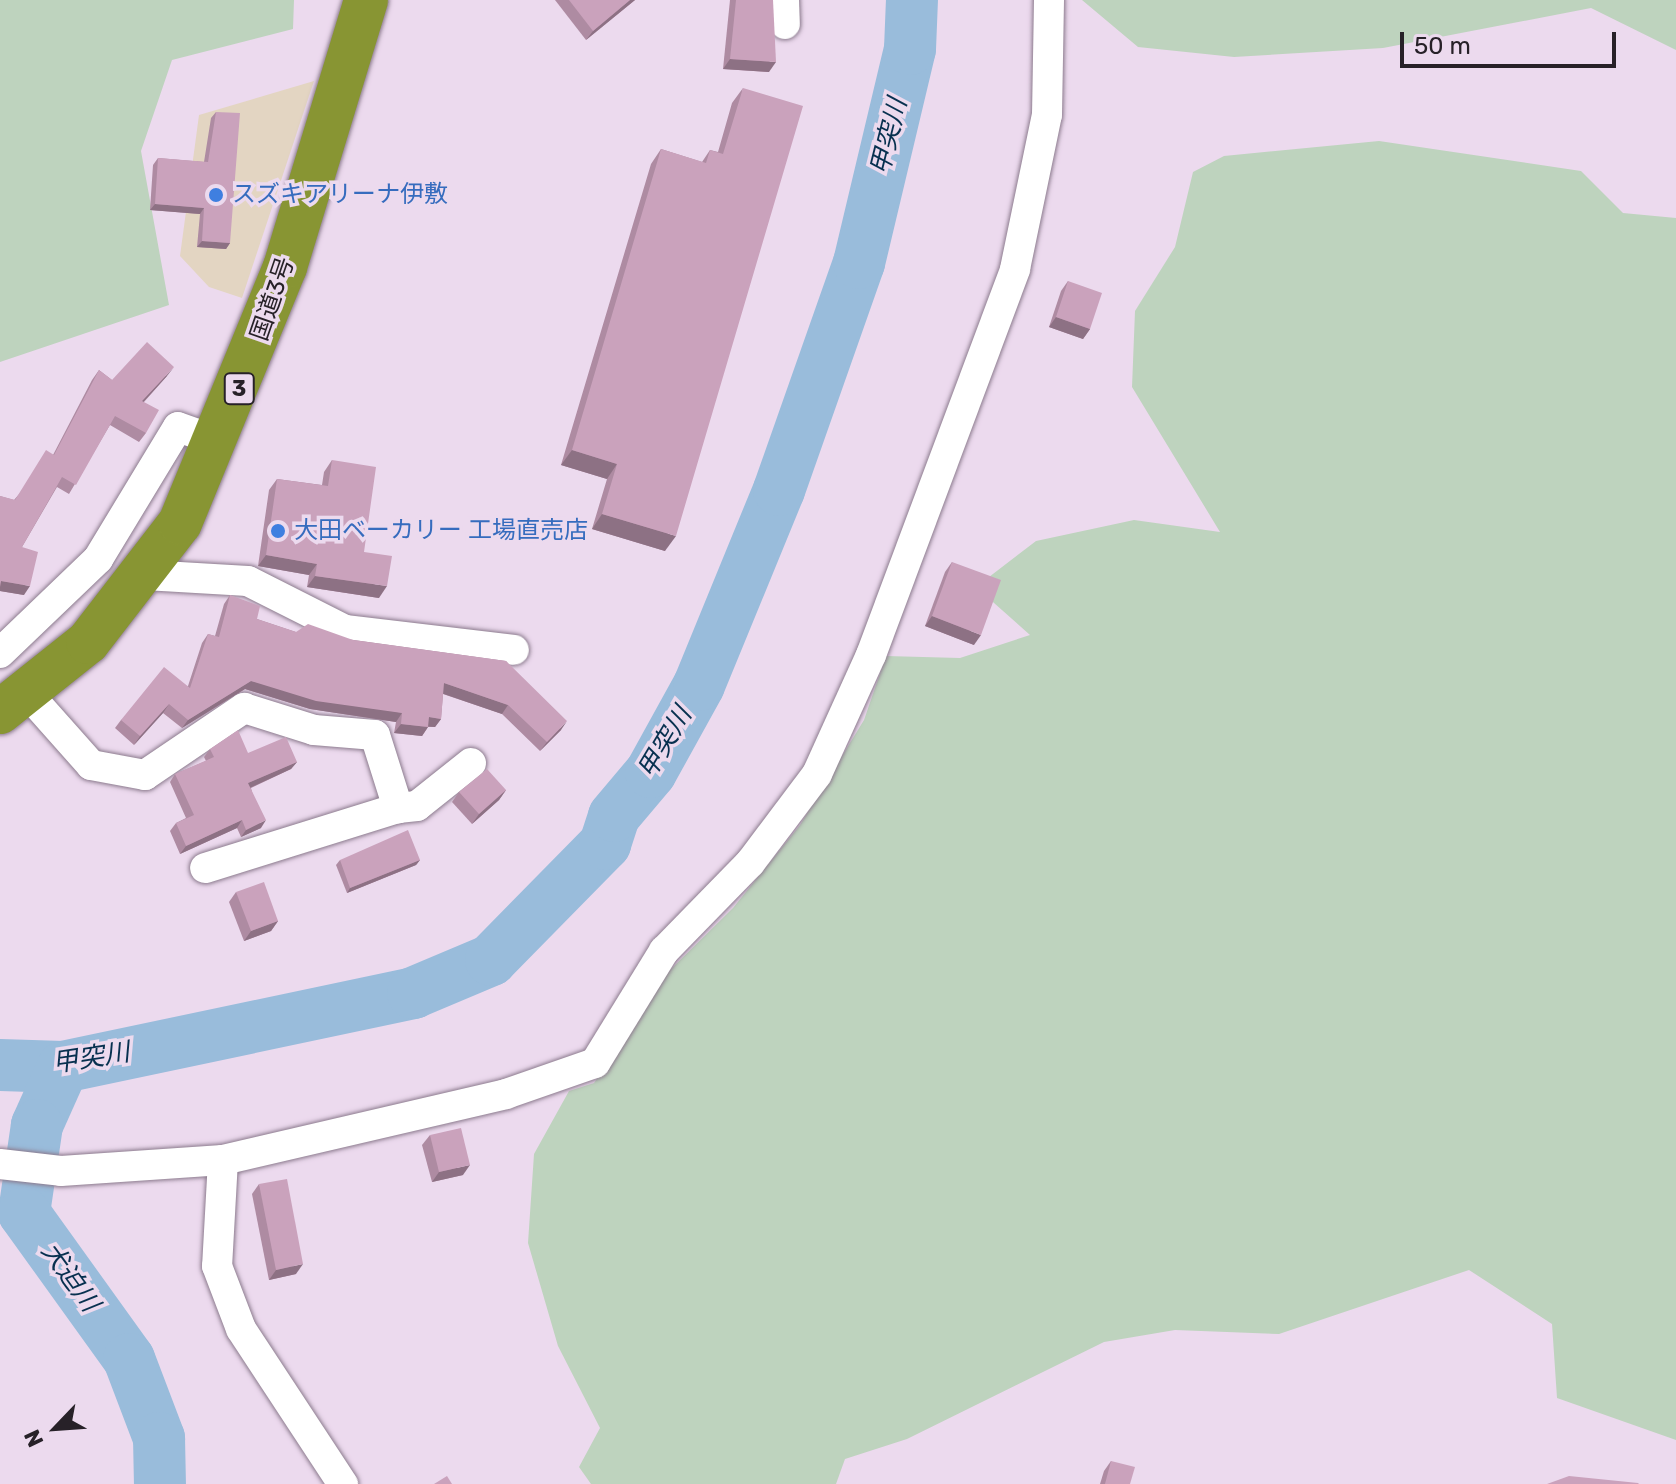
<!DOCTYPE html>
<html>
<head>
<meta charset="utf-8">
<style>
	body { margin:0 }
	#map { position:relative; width:1676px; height:1484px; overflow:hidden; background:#ecdaee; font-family:Rubik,"Noto Sans JP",sans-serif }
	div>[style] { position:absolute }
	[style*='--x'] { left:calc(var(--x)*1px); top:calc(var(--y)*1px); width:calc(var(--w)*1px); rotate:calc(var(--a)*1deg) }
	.commercial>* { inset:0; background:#e3d5c2 }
	.green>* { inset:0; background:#bed3be }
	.river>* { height:52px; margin:-26px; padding:0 26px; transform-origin:26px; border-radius:26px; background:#99bcdb }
	.roads { filter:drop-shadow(0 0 2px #8c7b8e) drop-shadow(0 0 2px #8c7b8e) }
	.minor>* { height:30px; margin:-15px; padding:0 15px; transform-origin:15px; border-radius:15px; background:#fff }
	.highway>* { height:44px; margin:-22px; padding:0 22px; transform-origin:22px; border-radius:22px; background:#889533 }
	.wall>* { inset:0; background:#ae8ba2 }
	.shaded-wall>* { inset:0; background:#8d7184 }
	.building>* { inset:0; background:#caa2bc }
	.dots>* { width:22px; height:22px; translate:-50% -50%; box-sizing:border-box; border:4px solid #ecdaee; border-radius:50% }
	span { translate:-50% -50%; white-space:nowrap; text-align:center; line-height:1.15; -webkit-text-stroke:7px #ecdaee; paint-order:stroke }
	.shield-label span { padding:2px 6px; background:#ecdaee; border:2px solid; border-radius:6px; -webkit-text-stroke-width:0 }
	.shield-label { font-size:22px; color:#272128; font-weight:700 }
	.shop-label { font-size:24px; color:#366cbe }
	.left { translate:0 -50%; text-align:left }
	.street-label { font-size:24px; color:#272128 }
	.water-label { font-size:26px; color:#07304f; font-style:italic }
	.north { position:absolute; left:16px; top:1388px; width:80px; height:80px; -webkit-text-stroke:6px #ecdaee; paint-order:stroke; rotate:245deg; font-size:22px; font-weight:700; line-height:32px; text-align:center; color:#272128 }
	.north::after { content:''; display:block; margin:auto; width:28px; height:36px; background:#272128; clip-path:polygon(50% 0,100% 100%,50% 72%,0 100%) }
	.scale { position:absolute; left:1400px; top:32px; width:216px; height:36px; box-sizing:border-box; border:4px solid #272128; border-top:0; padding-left:10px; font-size:24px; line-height:28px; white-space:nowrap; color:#272128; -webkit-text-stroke:6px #ecdaee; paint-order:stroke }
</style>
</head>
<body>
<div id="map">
	<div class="commercial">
		<i style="clip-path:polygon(314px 81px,242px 298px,209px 287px,180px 256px,199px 115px)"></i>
	</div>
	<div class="green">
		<i style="clip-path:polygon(0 0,294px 0,293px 29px,172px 60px,141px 151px,169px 305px,0 362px)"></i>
		<i style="clip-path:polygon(1082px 0,1676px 0,1676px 50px,1591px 8px,1383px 48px,1234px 57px,1138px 47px)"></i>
		<i style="clip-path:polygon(1379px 141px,1581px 171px,1623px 213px,1676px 218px,1676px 1440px,1557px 1398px,1552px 1324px,1469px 1270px,1279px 1334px,1175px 1330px,1104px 1342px,907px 1439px,845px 1459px,836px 1484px,591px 1484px,579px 1467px,600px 1428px,558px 1346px,528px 1243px,534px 1154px,569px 1091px,594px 1083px,668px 972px,733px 908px,800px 825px,864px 720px,886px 656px,960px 658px,1030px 635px,976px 587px,1036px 541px,1134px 520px,1220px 532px,1132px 387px,1135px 311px,1175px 247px,1193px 172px,1224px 156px)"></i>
	</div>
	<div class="river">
		<i style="--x:0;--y:1065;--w:63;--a:1.8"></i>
		<i style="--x:63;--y:1067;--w:358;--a:-11.9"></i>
		<i style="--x:413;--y:993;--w:85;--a:-22.9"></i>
		<i style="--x:491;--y:960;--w:163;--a:-45.5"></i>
		<i style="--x:605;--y:844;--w:29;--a:-72"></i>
		<i style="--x:614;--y:816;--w:57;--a:-49.9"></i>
		<i style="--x:651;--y:772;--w:99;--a:-61.1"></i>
		<i style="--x:699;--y:685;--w:211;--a:-67.7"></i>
		<i style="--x:779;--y:490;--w:241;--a:-70.6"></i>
		<i style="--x:859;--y:263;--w:220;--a:-76.6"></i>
		<i style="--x:910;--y:49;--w:49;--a:-87.7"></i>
		<i style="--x:63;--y:1067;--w:64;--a:114.1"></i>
		<i style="--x:37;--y:1125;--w:89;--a:98.4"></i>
		<i style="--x:24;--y:1213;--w:180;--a:54.3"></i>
		<i style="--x:129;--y:1359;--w:85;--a:69.2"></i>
		<i style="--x:159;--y:1438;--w:46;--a:88.8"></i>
	</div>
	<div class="roads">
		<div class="minor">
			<i style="--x:784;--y:0;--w:24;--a:88"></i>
			<i style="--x:145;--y:575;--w:103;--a:3.3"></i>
			<i style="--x:248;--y:581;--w:109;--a:26.8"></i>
			<i style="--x:345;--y:630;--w:170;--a:6.7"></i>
			<i style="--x:0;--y:653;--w:136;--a:-43.8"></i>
			<i style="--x:98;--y:559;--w:154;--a:-58.8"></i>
			<i style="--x:178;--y:427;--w:41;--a:19.7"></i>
			<i style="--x:28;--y:694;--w:95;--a:48.4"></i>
			<i style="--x:91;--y:765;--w:55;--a:10.5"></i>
			<i style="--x:145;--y:775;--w:120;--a:-34.1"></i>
			<i style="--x:244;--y:708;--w:73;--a:17.4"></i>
			<i style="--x:314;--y:730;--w:61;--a:4.7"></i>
			<i style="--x:375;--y:735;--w:77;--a:72.5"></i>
			<i style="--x:398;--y:808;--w:202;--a:162.7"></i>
			<i style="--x:398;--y:808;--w:19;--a:-6"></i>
			<i style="--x:417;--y:806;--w:69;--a:-38.5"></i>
			<i style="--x:223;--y:1160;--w:106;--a:93.2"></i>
			<i style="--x:217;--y:1266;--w:67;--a:69.1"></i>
			<i style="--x:241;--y:1329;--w:186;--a:56.7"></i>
			<i style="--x:0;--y:1164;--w:61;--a:6.5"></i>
			<i style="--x:61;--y:1171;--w:162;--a:-3.9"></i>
			<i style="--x:223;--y:1160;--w:291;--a:-13.1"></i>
			<i style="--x:506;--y:1094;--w:94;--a:-19.2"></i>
			<i style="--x:595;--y:1063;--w:132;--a:-58.4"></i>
			<i style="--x:664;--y:951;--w:123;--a:-45.7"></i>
			<i style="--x:750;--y:863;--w:111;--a:-53"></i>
			<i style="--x:817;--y:774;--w:131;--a:-65.6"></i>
			<i style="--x:871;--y:655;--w:412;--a:-69.5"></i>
			<i style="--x:1015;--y:269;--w:157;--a:-78.3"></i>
			<i style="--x:1047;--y:115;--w:115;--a:-89"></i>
		</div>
		<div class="highway">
			<i style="--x:0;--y:712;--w:112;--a:-38.5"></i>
			<i style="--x:88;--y:642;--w:150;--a:-52.3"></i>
			<i style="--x:180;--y:523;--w:277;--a:-67.7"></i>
			<i style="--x:285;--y:267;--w:279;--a:-73.1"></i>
		</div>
	</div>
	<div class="wall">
		<i style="clip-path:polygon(555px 0,635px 0,586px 40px)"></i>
		<i style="clip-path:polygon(730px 0,773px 0,769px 72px,723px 69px)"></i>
		<i style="clip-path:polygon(743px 88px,665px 551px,592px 529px,607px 479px,561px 465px,651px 164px,661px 149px,702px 162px,710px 150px,718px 152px,732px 103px)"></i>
		<i style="clip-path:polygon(216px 112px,230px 243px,226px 249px,197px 247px,200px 214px,150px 210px,153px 165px,158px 158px,204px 162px,211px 118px)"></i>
		<i style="clip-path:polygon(1068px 281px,1090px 329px,1083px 339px,1049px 327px,1061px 291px)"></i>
		<i style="clip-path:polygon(99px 370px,112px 380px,167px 376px,144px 402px,146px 433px,139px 442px,110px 425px,69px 494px,57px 487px,22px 547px,24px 595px,0 591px,0 496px,14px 500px,53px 455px,92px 380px)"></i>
		<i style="clip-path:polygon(332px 460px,364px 552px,379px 598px,307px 587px,309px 575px,258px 566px,269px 490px,277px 479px,322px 485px,324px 472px)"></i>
		<i style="clip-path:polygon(952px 562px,974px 645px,925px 626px,945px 572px)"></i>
		<i style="clip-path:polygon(230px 595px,257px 619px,296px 632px,506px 661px,561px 730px,540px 751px,502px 714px,443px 694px,441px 719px,435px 727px,428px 727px,422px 736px,394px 733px,396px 722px,310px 709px,245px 689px,182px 728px,163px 713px,134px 745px,115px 728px,121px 720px,188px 686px,202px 643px,208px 634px,215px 636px,224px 604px)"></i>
		<i style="clip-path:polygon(210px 749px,248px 753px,297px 762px,291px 769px,251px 788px,261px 828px,241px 837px,237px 828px,180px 854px,170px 831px,176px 823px,186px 818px,170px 782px,175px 774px,206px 761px,204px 757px)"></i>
		<i style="clip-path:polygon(506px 790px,499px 800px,472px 824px,452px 802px,459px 792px)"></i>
		<i style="clip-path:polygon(340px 860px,420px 860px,416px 865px,347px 893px,336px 865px)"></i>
		<i style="clip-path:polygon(236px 892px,278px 921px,271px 931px,244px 941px,229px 902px)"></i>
		<i style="clip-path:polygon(430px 1135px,463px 1175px,432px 1182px,422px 1145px)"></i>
		<i style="clip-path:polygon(259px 1184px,296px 1274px,269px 1280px,252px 1194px)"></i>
		<i style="clip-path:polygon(1111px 1461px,1130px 1484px,1100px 1484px,1104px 1471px)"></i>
	</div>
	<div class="shaded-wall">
		<i style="clip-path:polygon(630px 0,635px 0,586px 40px,593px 31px)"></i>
		<i style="clip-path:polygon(730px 59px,776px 62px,769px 72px,723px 69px)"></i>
		<i style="clip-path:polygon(155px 204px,204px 208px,200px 214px,150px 210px)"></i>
		<i style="clip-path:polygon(202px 241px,230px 243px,226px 249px,197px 247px)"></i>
		<i style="clip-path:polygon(1056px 317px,1090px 329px,1083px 339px,1049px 327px)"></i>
		<i style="clip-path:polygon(174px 367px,167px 376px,136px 410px,142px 401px)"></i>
		<i style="clip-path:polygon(572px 450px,617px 464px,607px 479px,561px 465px)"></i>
		<i style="clip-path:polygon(602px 514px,676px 536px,665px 551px,592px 529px)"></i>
		<i style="clip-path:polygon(266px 555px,317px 564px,309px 575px,258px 566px)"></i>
		<i style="clip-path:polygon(315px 576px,387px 586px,379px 598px,307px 587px)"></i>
		<i style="clip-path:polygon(1px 581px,30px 586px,24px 595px,0 591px,0 583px)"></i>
		<i style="clip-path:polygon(932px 616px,981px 635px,974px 645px,925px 626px)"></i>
		<i style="clip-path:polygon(251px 681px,402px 713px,396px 722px,310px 709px,245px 689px,182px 728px,188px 720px)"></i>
		<i style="clip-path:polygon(444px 683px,508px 705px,502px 714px,438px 692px)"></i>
		<i style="clip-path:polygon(169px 704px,163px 713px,134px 745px,140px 736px)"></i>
		<i style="clip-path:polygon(429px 717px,441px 719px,435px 727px,422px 726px)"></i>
		<i style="clip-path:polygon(567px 721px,561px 730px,540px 751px,547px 742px)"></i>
		<i style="clip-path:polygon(401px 724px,428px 727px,422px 736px,394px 733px)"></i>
		<i style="clip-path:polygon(297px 762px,291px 769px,243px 791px,248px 783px)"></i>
		<i style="clip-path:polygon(506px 790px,499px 800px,472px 824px,479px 814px)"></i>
		<i style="clip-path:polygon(242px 820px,237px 828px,180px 854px,186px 846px)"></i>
		<i style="clip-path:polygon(266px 820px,261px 828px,241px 837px,246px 830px)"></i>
		<i style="clip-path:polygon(420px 860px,416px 865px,347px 893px,350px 888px)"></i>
		<i style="clip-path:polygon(278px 921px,271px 931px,244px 941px,251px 931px)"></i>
		<i style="clip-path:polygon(470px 1165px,463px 1175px,432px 1182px,439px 1172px)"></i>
		<i style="clip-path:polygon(303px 1264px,296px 1274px,269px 1280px,276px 1270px)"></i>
	</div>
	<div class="building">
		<i style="clip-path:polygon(569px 0,630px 0,593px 31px)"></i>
		<i style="clip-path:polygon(736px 0,773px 0,776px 62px,730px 59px)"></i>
		<i style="clip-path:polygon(743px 88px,803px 106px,676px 536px,602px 514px,617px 464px,572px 450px,661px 149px,706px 163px,710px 150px,723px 154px)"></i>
		<i style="clip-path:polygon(216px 112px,240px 113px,230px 243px,202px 241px,204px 208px,155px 204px,158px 158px,208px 162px)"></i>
		<i style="clip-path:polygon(1068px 281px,1102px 293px,1090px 329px,1056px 317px)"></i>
		<i style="clip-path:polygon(147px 342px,174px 367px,142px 401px,159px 410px,146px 433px,115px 416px,76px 485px,62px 477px,22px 547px,38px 552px,30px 586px,1px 581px,0 587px,0 496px,15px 500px,46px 450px,54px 455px,99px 370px,112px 380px)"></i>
		<i style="clip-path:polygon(332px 460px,376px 467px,364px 552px,392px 556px,387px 586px,315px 576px,317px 564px,266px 555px,277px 479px,328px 486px)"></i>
		<i style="clip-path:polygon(952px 562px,1001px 580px,981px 635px,932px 616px)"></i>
		<i style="clip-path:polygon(230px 595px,260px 606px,257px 619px,296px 632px,308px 624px,353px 640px,506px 661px,567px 721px,547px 742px,508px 705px,444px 683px,441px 719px,429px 717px,428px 727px,401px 724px,402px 713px,316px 701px,251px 681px,188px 720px,169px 704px,140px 736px,121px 720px,164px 667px,190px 688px,208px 634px,219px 637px)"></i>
		<i style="clip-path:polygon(238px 730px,248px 753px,286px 737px,297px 762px,248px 783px,266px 820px,246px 830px,242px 820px,186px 846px,176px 823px,194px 815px,175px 774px,214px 757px,210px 749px)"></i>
		<i style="clip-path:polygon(487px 769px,506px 790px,479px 814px,459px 792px)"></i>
		<i style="clip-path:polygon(408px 830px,420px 860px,350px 888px,340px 860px)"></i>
		<i style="clip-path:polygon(264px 882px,278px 921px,251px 931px,236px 892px)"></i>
		<i style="clip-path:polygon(461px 1128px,470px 1165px,439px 1172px,430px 1135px)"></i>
		<i style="clip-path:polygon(287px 1179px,303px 1264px,276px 1270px,259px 1184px)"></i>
		<i style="clip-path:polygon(1111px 1461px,1135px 1467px,1130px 1484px,1105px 1484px)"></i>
		<i style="clip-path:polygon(447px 1476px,452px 1484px,434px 1484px)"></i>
		<i style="clip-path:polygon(1569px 1476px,1638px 1483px,1639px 1484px,1547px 1484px)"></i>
	</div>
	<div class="dots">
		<i style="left:216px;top:195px;background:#3f7fe0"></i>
		<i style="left:278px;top:531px;background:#3f7fe0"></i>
	</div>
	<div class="shield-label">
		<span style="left:239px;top:389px">3</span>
	</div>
	<div class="shop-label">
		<span class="left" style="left:232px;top:195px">スズキアリーナ伊敷</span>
		<span class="left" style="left:294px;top:531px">大田ベーカリー 工場直売店</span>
	</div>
	<div class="street-label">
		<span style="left:273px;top:299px;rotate:-71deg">国道3号</span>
	</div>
	<div class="water-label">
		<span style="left:889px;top:137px;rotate:-76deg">甲突川</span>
		<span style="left:665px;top:743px;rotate:-59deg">甲突川</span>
		<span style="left:91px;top:1058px;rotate:-9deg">甲突川</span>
		<span style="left:70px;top:1277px;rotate:54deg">犬迫川</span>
	</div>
	<div class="north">N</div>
	<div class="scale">50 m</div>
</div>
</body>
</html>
